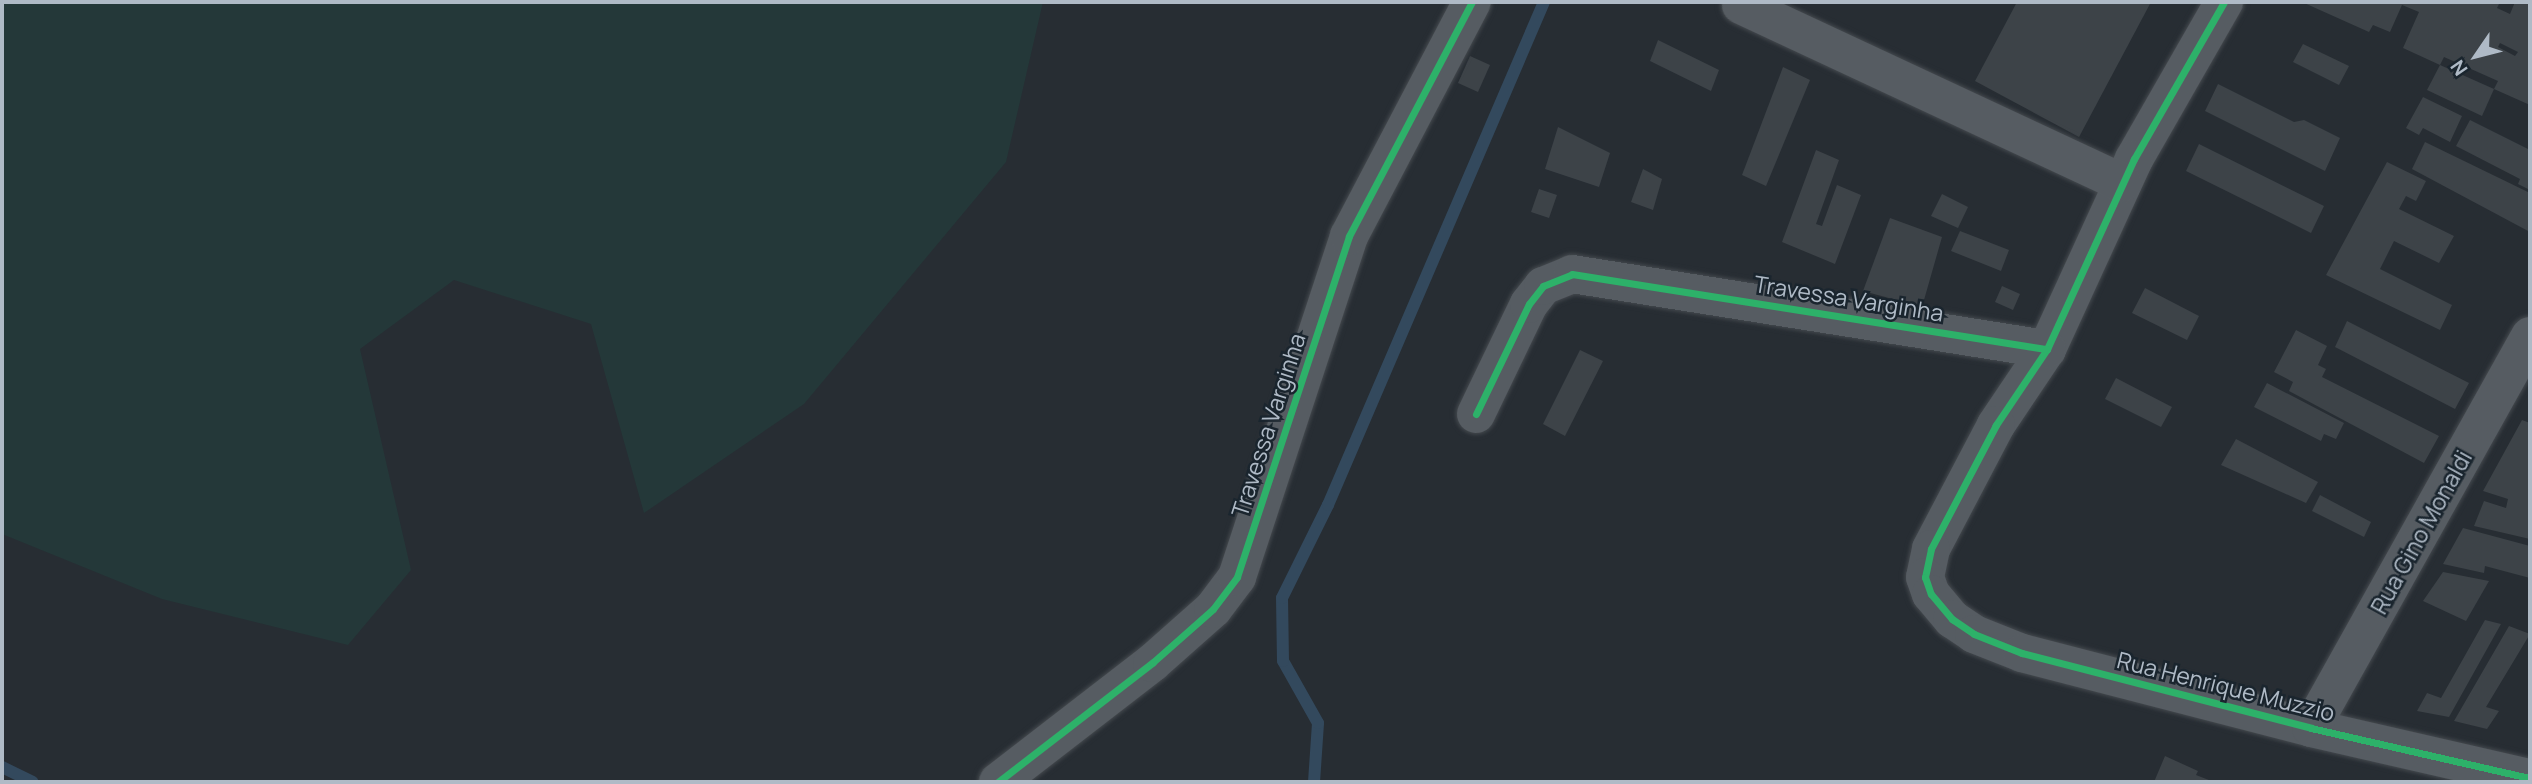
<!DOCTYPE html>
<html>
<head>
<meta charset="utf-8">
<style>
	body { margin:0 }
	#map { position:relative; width:2532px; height:784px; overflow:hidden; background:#272d33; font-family:Manrope,sans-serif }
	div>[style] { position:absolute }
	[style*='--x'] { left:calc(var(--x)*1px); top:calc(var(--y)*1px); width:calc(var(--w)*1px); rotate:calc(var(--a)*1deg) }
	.green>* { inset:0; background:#243839 }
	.stream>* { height:12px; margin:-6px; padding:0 6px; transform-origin:6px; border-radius:6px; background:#33495d }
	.building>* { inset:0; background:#3d4348 }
	.roads { filter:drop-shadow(0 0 2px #44494e) drop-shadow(0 0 2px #44494e) }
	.minor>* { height:38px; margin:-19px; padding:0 19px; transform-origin:19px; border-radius:19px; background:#565c62 }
	.cycleway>* { height:7px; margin:-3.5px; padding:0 3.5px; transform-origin:3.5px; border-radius:3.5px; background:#2db169 }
	span { translate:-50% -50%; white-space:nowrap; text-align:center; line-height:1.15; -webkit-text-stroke:5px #1a252e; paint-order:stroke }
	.street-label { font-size:23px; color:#afbac6 }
	.frame { position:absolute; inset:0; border:4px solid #afbac6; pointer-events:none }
	.north { position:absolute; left:2441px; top:21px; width:70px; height:70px; -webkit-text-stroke:5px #1a252e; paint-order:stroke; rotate:235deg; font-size:19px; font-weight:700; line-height:28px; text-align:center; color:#afbac6 }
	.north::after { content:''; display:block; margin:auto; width:24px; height:32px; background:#afbac6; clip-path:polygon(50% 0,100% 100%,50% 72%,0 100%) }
</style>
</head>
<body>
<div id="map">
	<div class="green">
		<i style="clip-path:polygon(2px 2px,1043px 2px,1006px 162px,804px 404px,644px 513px,591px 324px,454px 280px,360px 349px,411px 570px,348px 645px,162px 599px,2px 534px)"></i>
	</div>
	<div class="stream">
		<i style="--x:2;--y:767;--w:34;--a:26"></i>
		<i style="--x:1314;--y:782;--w:59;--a:-86.1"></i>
		<i style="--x:1318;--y:723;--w:71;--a:-119.4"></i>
		<i style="--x:1283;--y:661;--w:63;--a:-90.9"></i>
		<i style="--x:1282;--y:598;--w:104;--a:-63.7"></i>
		<i style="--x:1328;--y:505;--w:547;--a:-66.76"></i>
	</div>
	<div class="building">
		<i style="clip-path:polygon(2017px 2px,2151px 2px,2079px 137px,1975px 81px)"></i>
		<i style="clip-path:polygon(evenodd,2302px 2px,2500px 2px,2497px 8px,2510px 14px,2515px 2px,2530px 2px,2530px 105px,2494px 89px,2498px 81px,2444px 57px,2440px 65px,2403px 48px,2419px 12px,2402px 5px,2390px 32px,2373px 25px,2369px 32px,2302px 2px,2500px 43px,2518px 52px,2515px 56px,2498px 47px,2500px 43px)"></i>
		<i style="clip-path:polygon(1658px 40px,1719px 70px,1711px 91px,1650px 61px)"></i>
		<i style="clip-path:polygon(2303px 44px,2349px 66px,2339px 85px,2293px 62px)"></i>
		<i style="clip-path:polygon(1470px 56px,1490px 65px,1478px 92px,1458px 83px)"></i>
		<i style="clip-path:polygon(2440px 65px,2494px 89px,2482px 116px,2427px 90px)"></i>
		<i style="clip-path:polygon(1783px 67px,1810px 80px,1766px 186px,1742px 175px)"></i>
		<i style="clip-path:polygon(2218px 84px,2294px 122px,2304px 120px,2340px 138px,2325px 171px,2205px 111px)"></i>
		<i style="clip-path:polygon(2423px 97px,2462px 116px,2450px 142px,2423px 128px,2419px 135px,2406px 128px)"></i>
		<i style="clip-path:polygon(2470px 120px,2530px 150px,2530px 190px,2518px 184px,2520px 179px,2456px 146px)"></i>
		<i style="clip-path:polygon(1558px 127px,1610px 153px,1599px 187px,1545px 169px)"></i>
		<i style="clip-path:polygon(2425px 142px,2530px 193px,2530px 232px,2412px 169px)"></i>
		<i style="clip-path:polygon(2199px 144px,2324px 206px,2311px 233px,2186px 171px)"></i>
		<i style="clip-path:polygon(1816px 150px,1839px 160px,1816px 224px,1822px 226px,1837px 185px,1861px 195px,1835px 264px,1782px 242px)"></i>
		<i style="clip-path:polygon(2387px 162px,2426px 181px,2416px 201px,2406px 196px,2399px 209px,2454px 236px,2439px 263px,2394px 241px,2380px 269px,2452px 305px,2440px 330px,2326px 275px)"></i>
		<i style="clip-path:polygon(1643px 169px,1662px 179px,1653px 210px,1631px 202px)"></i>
		<i style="clip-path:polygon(1539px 189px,1557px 195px,1549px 218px,1531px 212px)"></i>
		<i style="clip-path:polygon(1942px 194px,1968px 207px,1958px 228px,1931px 216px)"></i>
		<i style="clip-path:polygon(1890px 218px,1942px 237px,1922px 307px,1863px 291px)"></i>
		<i style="clip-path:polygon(1960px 231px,2009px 250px,2001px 271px,1951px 251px)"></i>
		<i style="clip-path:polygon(2002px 286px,2020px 294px,2013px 310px,1995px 302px)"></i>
		<i style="clip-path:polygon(2145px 288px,2199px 316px,2187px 340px,2132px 313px)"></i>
		<i style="clip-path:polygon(2347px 321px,2469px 383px,2455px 409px,2335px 347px)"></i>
		<i style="clip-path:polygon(2296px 330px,2327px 346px,2318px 365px,2326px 369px,2322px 377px,2439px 436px,2424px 463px,2289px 391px,2293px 382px,2274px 372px)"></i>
		<i style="clip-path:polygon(1580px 350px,1603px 361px,1565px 436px,1543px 424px)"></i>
		<i style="clip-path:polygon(2116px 378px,2172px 407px,2161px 427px,2105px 399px)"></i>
		<i style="clip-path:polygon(2267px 383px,2344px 423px,2336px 439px,2324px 434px,2321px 441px,2254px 407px)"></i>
		<i style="clip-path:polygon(2522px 420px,2530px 423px,2530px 539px,2474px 526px,2484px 501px,2506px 508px,2508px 499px,2483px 491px)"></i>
		<i style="clip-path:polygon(2236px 439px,2318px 482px,2306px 503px,2221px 465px)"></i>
		<i style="clip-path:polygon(2320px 495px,2371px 522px,2364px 537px,2312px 511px)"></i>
		<i style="clip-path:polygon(2463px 528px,2530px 546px,2530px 578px,2485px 566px,2484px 573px,2443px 564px)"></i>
		<i style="clip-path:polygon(2443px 572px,2489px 581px,2466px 621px,2423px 601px)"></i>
		<i style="clip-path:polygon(2485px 620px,2501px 624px,2449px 717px,2417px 711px,2427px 693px,2441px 698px)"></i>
		<i style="clip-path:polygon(2509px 626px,2530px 634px,2486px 707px,2499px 711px,2487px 729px,2454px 721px)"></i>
		<i style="clip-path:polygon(2165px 756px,2198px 771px,2196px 775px,2214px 782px,2154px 782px)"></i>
	</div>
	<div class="roads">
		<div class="minor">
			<i style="--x:2224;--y:2;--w:181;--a:119.8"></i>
			<i style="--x:2134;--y:159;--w:209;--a:114.6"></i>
			<i style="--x:2047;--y:349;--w:92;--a:123.9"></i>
			<i style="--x:1996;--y:425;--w:140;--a:117.7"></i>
			<i style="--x:1931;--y:549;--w:29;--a:102"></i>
			<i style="--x:1925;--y:577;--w:18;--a:71"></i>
			<i style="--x:1931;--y:594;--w:33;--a:50"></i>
			<i style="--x:1952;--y:619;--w:27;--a:34"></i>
			<i style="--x:1974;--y:634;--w:52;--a:21.6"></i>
			<i style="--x:2022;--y:653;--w:299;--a:14.5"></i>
			<i style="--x:2311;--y:728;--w:225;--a:12.9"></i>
			<i style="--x:1741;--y:5;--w:421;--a:25"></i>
			<i style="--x:1476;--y:414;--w:122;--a:-64.3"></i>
			<i style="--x:1529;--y:304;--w:23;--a:-52"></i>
			<i style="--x:1543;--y:286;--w:31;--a:-22"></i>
			<i style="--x:1572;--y:274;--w:481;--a:9"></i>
			<i style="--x:2311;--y:728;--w:449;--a:-60.8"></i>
			<i style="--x:998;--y:782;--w:195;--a:-37.7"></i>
			<i style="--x:1152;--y:663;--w:81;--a:-41.5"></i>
			<i style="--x:1213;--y:609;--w:40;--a:-53"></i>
			<i style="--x:1237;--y:577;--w:359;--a:-71.8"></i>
			<i style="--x:1349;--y:236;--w:264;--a:-62.3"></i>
		</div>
	</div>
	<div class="cycleway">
		<i style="--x:2224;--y:2;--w:181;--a:119.8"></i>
		<i style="--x:2134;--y:159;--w:209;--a:114.6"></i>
		<i style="--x:2047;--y:349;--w:92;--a:123.9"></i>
		<i style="--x:1996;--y:425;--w:140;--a:117.7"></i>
		<i style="--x:1931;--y:549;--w:29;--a:102"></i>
		<i style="--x:1925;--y:577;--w:18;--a:71"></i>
		<i style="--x:1931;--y:594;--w:33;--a:50"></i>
		<i style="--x:1952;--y:619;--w:27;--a:34"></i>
		<i style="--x:1974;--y:634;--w:52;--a:21.6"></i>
		<i style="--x:2022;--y:653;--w:299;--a:14.5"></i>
		<i style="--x:2311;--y:728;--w:225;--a:12.9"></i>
		<i style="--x:1476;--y:414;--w:122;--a:-64.3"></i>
		<i style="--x:1529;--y:304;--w:23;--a:-52"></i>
		<i style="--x:1543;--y:286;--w:31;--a:-22"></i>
		<i style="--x:1572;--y:274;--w:481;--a:9"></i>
		<i style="--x:998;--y:782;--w:195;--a:-37.7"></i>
		<i style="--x:1152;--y:663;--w:81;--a:-41.5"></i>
		<i style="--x:1213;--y:609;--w:40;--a:-53"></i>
		<i style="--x:1237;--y:577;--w:359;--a:-71.8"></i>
		<i style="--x:1349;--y:236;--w:264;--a:-62.3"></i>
	</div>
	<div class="street-label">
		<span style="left:1849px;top:298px;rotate:9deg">Travessa Varginha</span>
		<span style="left:1268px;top:425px;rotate:-72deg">Travessa Varginha</span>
		<span style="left:2421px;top:532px;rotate:-61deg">Rua Gino Monaldi</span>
		<span style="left:2226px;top:686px;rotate:14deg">Rua Henrique Muzzio</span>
	</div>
	<div class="frame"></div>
	<div class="north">N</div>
</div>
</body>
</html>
